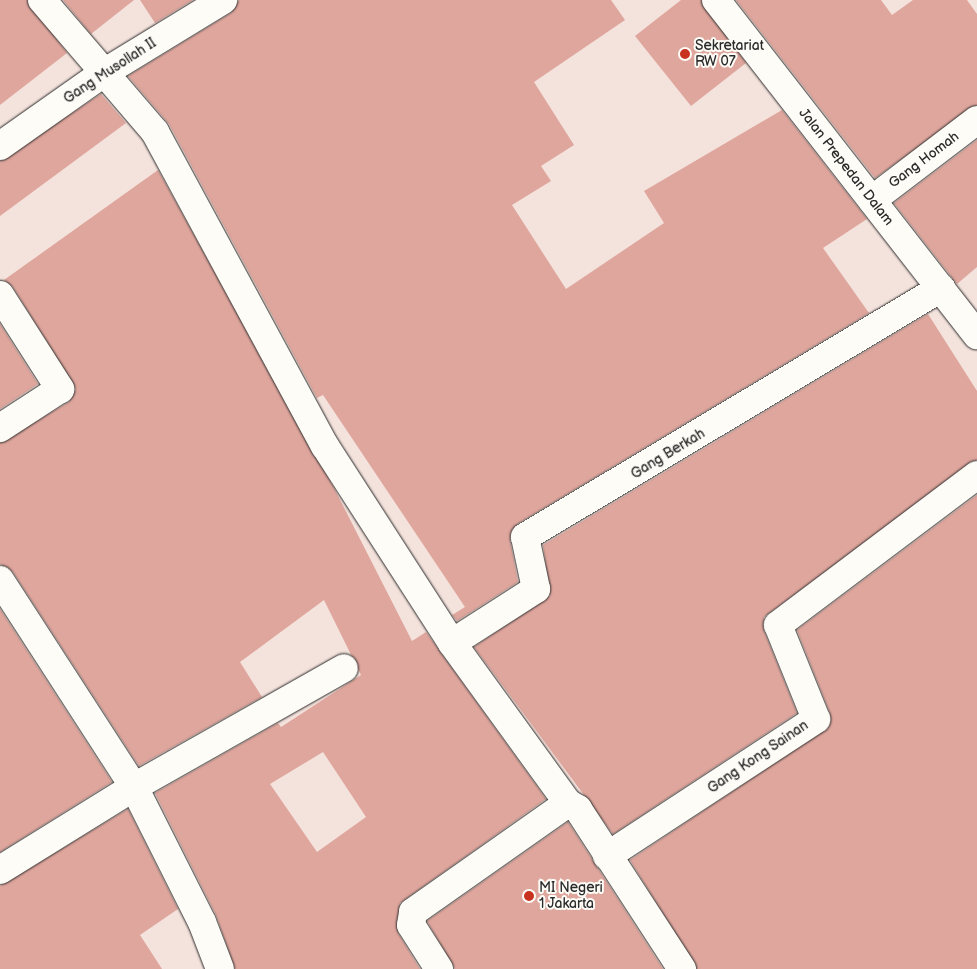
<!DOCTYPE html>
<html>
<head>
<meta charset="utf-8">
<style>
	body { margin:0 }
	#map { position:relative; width:977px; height:969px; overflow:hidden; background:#f4e2dc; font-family:"Balsamiq Sans",sans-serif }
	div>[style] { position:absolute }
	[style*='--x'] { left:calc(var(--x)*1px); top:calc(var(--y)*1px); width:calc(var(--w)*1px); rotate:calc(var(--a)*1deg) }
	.building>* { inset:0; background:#dfa69d }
	.roads { filter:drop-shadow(0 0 1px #2b2b2b) drop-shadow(0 0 1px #2b2b2b) }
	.minor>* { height:28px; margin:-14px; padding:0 14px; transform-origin:14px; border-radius:14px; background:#fdfcf7 }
	.dots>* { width:14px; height:14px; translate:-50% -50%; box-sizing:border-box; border:2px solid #fdfcf7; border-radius:50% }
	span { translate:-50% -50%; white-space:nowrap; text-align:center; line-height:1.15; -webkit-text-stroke:4px #fdfcf7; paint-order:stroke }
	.poi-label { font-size:14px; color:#2b2b2b }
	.left { translate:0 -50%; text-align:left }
	.street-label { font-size:14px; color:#2b2b2b }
</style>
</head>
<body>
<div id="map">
	<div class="building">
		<i style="clip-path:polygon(0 0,27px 0,67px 53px,0 105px)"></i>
		<i style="clip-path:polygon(63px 0,134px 0,91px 34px)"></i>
		<i style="clip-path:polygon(140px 0,193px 0,155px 23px)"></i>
		<i style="clip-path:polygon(239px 0,611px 0,625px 20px,534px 82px,574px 145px,541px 166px,551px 181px,512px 205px,566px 289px,664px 223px,644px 191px,782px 110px,867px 219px,823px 248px,869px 313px,517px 524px,510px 540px,518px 582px,457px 621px,452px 615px,465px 607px,323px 395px,317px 398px,169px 124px,128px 76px,231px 13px)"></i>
		<i style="clip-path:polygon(681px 0,701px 0,746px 63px,691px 106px,635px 36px)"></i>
		<i style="clip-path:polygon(736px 0,881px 0,892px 15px,913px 0,967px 0,977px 14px,977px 105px,875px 178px)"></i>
		<i style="clip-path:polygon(101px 94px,126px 123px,0 216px,0 161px)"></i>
		<i style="clip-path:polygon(977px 140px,977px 267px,957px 284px,894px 203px)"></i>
		<i style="clip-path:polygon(evenodd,158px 170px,334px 488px,412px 641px,426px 632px,546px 799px,400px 903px,398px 933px,420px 969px,235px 969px,216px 915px,155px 793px,278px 723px,281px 727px,361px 675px,324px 600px,240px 662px,262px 697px,139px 766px,13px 572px,0 564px,0 443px,69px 402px,76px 389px,13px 287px,4px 280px,158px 170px,323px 752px,366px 817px,317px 852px,270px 784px,323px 752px)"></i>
		<i style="clip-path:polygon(928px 314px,977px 391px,977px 460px,764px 617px,764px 631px,797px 713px,613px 834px,474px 647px,550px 596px,543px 545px)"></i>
		<i style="clip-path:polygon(0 324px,38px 384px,0 409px)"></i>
		<i style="clip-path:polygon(977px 495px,977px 969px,697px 969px,630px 860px,829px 727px,830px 713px,797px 630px)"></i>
		<i style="clip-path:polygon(0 609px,112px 782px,0 852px)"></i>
		<i style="clip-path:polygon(128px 809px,178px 909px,140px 935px,162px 969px,0 969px,0 886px)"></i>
		<i style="clip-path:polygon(568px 822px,663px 969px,455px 969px,427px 921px)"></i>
	</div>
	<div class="roads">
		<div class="minor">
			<i style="--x:42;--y:0;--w:174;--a:49.4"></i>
			<i style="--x:155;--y:132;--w:357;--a:61.6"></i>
			<i style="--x:325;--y:446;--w:234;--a:57.2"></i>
			<i style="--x:452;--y:643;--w:198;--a:54.1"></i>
			<i style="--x:716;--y:0;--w:425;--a:52.1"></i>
			<i style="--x:0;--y:146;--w:125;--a:-35.2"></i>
			<i style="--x:102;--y:74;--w:142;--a:-31.4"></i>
			<i style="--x:872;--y:200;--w:132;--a:-37.3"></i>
			<i style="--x:0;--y:295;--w:112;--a:57.4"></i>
			<i style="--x:60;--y:389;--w:72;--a:147"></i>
			<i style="--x:0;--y:580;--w:247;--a:57.1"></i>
			<i style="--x:134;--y:787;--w:151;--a:63.3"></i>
			<i style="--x:202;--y:922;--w:50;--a:69"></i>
			<i style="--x:452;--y:643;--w:100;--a:-32.7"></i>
			<i style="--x:536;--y:589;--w:53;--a:-101.9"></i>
			<i style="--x:525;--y:537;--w:485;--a:-30.9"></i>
			<i style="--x:607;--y:856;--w:250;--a:-33.2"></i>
			<i style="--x:816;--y:719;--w:101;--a:-112"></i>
			<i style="--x:778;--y:625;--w:249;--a:-37"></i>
			<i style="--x:0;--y:870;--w:158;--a:-31.8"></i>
			<i style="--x:134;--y:787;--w:241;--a:-29.5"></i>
			<i style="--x:439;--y:969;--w:52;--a:-122.5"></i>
			<i style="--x:411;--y:925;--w:13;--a:-81"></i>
			<i style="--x:413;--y:912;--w:189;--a:-35.1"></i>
			<i style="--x:568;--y:803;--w:12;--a:31"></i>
			<i style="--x:578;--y:809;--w:191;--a:57"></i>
		</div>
	</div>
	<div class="dots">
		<i style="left:685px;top:54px;background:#c8321e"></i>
		<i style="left:529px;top:896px;background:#c8321e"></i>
	</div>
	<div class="poi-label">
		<span class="left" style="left:695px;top:54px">Sekretariat<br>RW 07</span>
		<span class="left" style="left:539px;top:896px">MI Negeri<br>1 Jakarta</span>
	</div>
	<div class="street-label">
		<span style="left:110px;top:71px;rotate:-33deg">Gang Musollah II</span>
		<span style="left:924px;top:160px;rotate:-37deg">Gang Homah</span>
		<span style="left:846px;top:167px;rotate:52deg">Jalan Prepedan Dalam</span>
		<span style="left:668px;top:454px;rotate:-31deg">Gang Berkah</span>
		<span style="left:758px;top:757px;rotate:-34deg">Gang Kong Sainan</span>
	</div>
</div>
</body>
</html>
